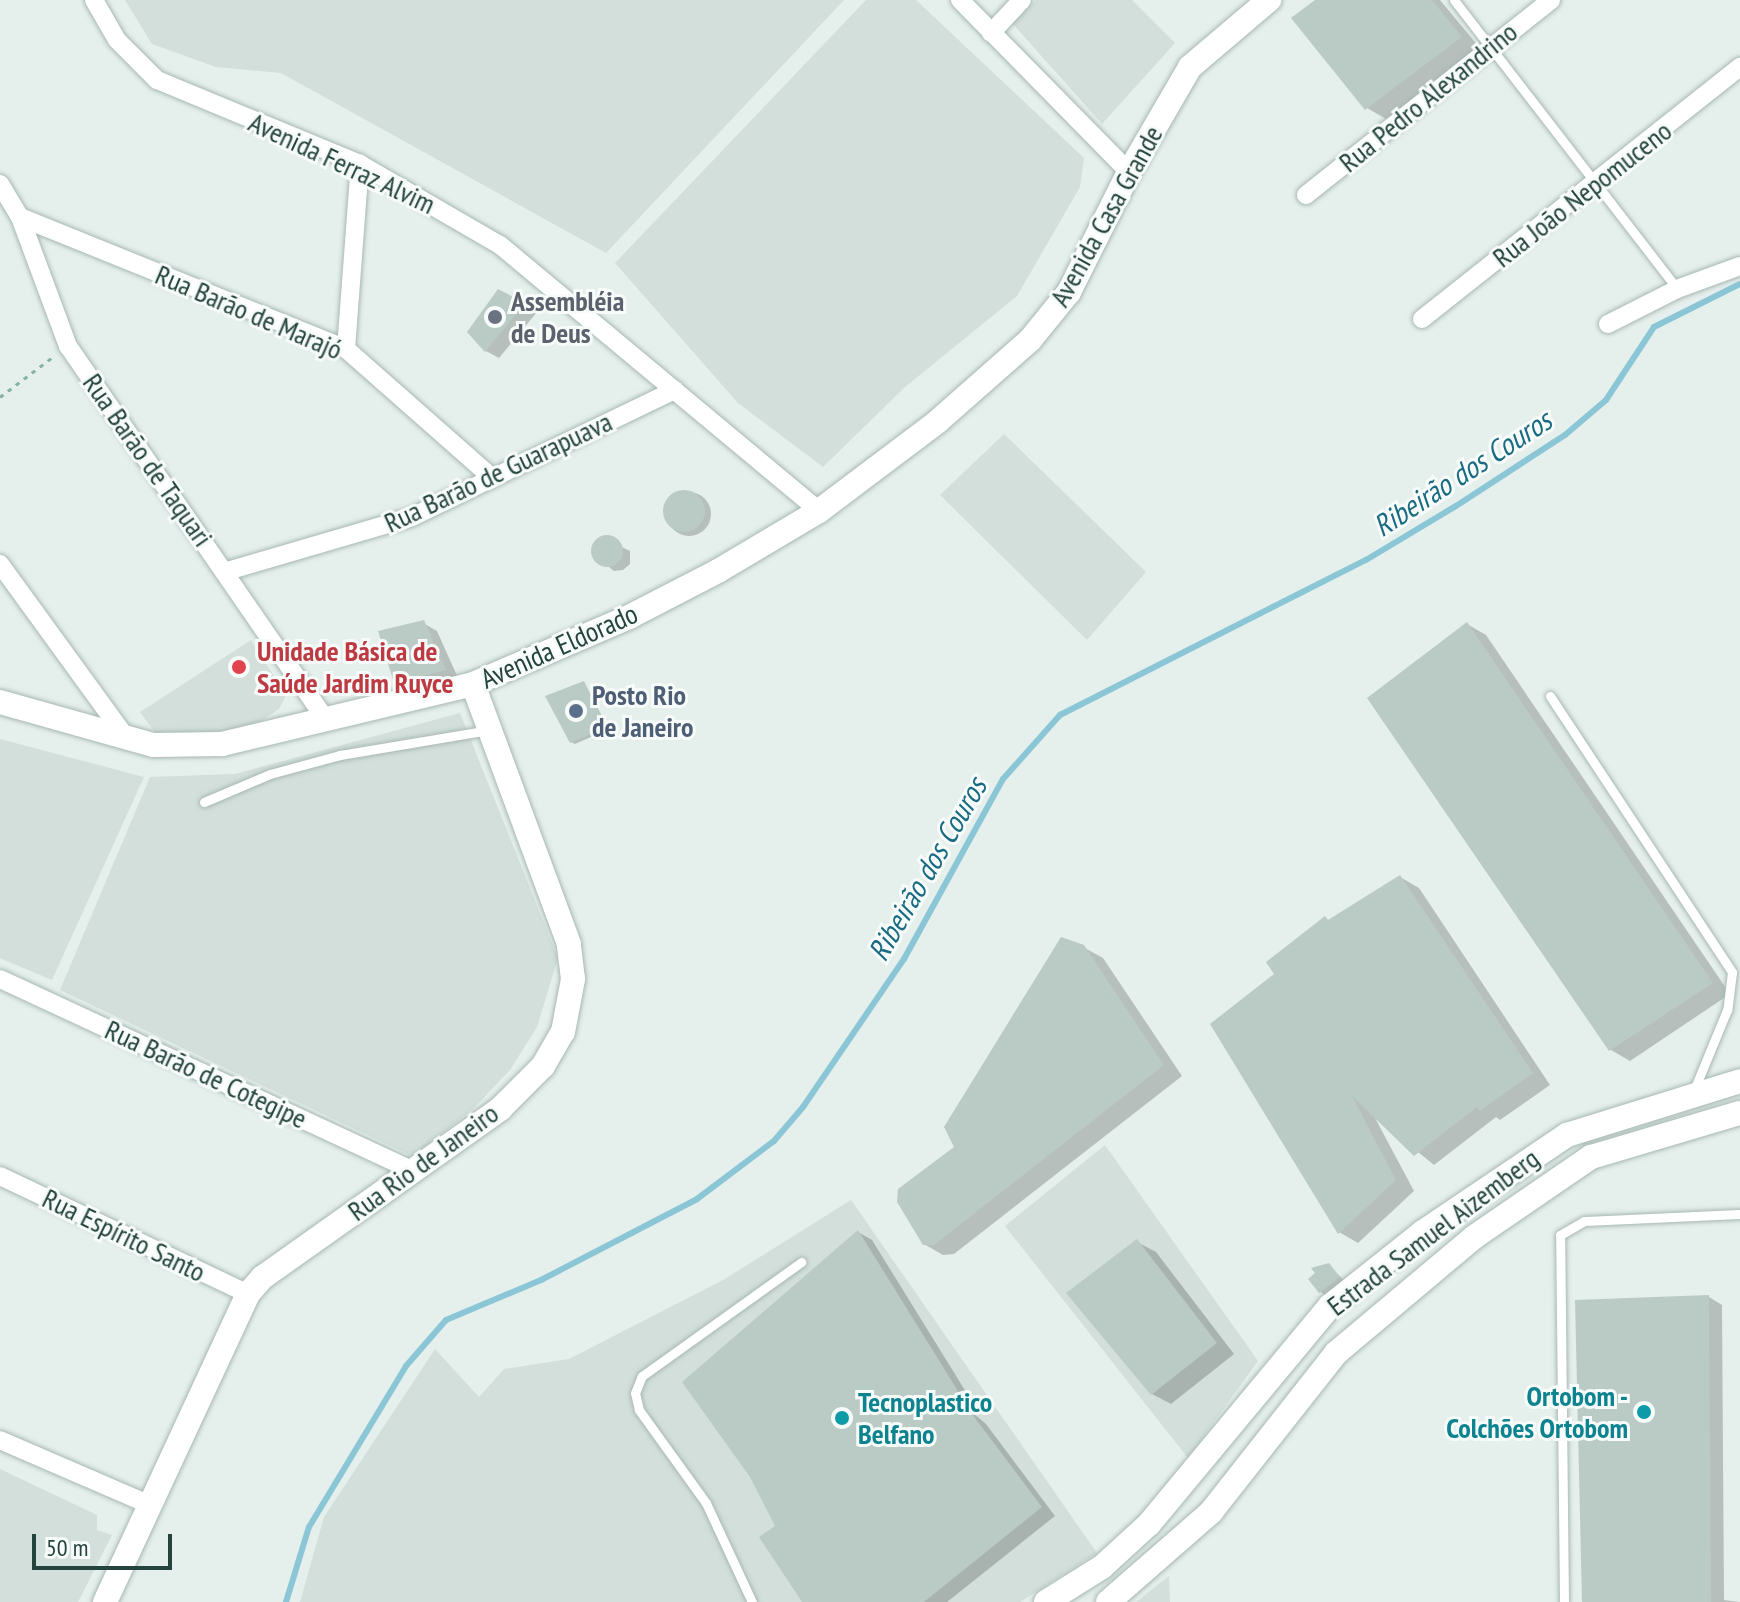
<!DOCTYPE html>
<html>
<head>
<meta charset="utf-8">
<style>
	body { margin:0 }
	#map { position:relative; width:1740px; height:1602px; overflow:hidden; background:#e5efeb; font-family:"PT Sans Narrow",sans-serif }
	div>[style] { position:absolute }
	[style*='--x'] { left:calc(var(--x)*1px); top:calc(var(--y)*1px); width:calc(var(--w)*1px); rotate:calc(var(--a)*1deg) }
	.built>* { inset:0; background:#d3dfdb }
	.shadow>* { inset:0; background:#0003 }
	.round { border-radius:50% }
	.stream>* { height:6px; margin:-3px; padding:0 3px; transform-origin:3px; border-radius:3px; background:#8bc6d6 }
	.building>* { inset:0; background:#bacac5 }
	.path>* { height:3px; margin-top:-1.5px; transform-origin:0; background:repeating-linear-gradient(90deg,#84b4a8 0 4px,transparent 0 10px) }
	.roads { filter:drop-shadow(0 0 2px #a7b8b3) drop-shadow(0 0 2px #a7b8b3) }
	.lane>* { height:9px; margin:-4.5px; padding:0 4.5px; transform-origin:4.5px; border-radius:4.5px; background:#fff }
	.street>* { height:18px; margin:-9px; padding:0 9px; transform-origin:9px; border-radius:9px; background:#fff }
	.secondary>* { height:24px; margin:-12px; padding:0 12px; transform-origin:12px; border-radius:12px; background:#fff }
	.dots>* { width:22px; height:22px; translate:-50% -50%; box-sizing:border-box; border:4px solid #f7fbf9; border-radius:50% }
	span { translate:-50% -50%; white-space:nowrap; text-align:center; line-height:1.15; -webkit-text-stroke:6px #f7fbf9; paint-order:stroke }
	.street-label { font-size:28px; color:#23433c }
	.worship-label { font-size:28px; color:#5b616d; font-weight:700 }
	.left { translate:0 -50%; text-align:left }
	.health-label { font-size:28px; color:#be3a42; font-weight:700 }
	.service-label { font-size:28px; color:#4e5e75; font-weight:700 }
	.culture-label { font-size:28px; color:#0d838f; font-weight:700 }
	.right { translate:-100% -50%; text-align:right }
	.water-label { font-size:30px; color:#196b83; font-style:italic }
	.scale { position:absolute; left:32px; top:1534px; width:140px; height:36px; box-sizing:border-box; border:4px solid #23433c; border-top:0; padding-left:10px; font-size:24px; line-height:28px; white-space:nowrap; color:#23433c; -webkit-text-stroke:6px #f7fbf9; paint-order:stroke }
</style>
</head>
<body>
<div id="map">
	<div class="built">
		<i style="clip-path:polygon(125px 0,844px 0,606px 253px,281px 73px,216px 67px,152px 44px)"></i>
		<i style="clip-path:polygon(866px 0,916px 0,1084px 158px,1080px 187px,1017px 296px,905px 387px,823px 467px,738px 403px,615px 263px)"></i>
		<i style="clip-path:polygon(1036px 0,1132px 0,1175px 43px,1102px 124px,1011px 22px)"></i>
		<i style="clip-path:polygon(1004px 434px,1146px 572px,1087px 640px,940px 495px)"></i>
		<i style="clip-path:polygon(251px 640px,286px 695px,279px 709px,257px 724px,162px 742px,140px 712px)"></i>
		<i style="clip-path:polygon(460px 713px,558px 958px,537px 1027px,510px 1070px,473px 1109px,412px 1156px,60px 990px,150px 777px,235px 774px)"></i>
		<i style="clip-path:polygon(0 739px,144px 777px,52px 980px,0 958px)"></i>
		<i style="clip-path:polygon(1105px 1145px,1258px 1361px,1188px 1458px,1005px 1226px)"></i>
		<i style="clip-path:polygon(851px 1200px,1097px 1553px,1020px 1602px,300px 1602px,324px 1517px,435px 1349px,479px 1397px,504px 1369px,569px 1359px,723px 1280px)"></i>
		<i style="clip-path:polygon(0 1469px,97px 1515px,97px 1530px,112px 1535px,78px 1602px,0 1602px)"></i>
		<i style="clip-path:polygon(1169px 1576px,1170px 1602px,1136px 1602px)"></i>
	</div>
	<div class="shadow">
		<i style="clip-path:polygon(1319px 0,1440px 0,1480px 48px,1386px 119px,1367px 108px)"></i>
		<i style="clip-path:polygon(498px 292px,537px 312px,499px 358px,486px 351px)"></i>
		<i class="round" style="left:667px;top:492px;width:44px;height:44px"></i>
		<i style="clip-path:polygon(603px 538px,630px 551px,630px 564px,623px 570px,614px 571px,594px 555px,594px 547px)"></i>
		<i style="clip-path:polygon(423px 623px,437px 631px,458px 678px,410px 690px,396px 682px)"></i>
		<i style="clip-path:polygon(1467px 624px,1486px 635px,1730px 994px,1630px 1061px,1611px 1050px)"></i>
		<i style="clip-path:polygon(584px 683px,609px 729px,575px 744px,571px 742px)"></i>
		<i style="clip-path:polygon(1400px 877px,1419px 888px,1550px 1085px,1500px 1120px,1496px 1117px,1434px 1165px,1374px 1116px,1414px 1191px,1358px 1243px,1339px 1232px,1276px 974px,1330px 921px)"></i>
		<i style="clip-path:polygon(1083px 947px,1103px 958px,1182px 1076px,954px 1254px,943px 1255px,924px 1244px)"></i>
		<i style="clip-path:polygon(858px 1232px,872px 1240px,971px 1400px,966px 1407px,986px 1424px,1055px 1516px,947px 1602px,804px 1602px,777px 1526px)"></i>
		<i style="clip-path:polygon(1137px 1242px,1156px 1252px,1234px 1354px,1171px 1404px,1152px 1394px)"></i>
		<i style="clip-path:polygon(1328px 1265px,1347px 1283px,1329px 1297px,1320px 1292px)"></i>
		<i style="clip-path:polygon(1709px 1297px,1722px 1305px,1724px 1600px,1740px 1602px,1584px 1602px)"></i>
	</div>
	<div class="stream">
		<i style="--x:286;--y:1602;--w:78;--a:-73"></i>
		<i style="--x:309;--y:1527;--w:188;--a:-58.9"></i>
		<i style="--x:406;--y:1366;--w:61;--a:-49"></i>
		<i style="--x:446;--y:1320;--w:103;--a:-22.8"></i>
		<i style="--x:541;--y:1280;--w:176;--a:-27.4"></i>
		<i style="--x:697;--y:1199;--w:96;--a:-37"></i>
		<i style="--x:774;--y:1141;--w:45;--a:-49.5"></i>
		<i style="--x:803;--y:1107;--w:179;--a:-55.7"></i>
		<i style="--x:904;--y:959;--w:205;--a:-61.2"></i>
		<i style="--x:1003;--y:779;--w:86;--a:-48.3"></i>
		<i style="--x:1060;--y:715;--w:343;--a:-26.9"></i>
		<i style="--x:1366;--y:560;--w:105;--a:-31"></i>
		<i style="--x:1456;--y:506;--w:130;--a:-33.1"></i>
		<i style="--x:1565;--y:435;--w:54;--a:-40.5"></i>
		<i style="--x:1606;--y:400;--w:87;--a:-56.7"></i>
		<i style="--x:1654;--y:327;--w:96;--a:-26.6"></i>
	</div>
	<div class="building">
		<i style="clip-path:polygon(1315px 0,1432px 0,1462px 37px,1365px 110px,1291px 18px)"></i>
		<i style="clip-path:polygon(498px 289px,525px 303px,485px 352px,467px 332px)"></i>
		<i class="round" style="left:663px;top:490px;width:42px;height:42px"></i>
		<i class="round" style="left:591px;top:535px;width:32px;height:32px"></i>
		<i style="clip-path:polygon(424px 620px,446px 670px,394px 683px,378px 631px)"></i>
		<i style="clip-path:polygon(1467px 622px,1713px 983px,1609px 1051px,1367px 698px)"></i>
		<i style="clip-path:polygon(584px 681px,607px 727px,570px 743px,545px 696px)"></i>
		<i style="clip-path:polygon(1400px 875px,1533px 1073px,1480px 1111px,1477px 1107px,1414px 1156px,1352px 1096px,1396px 1180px,1338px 1234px,1210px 1024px,1274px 974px,1266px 962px,1325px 916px,1328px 920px)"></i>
		<i style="clip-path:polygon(1061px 937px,1084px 945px,1164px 1065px,934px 1245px,923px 1245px,897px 1202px,898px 1189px,954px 1147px,944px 1127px)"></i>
		<i style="clip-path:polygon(858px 1230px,958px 1391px,953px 1398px,972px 1414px,1042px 1507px,924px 1602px,802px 1602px,759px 1537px,775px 1526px,750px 1477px,682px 1382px)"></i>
		<i style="clip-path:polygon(1137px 1239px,1217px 1343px,1151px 1395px,1066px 1293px)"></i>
		<i style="clip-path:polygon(1329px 1263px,1340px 1277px,1319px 1293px,1308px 1279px,1315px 1273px,1311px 1268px)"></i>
		<i style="clip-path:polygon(1709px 1295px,1711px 1602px,1582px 1602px,1575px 1300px)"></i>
	</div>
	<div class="path">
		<i style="--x:0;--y:397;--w:68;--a:-37.2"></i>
	</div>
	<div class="roads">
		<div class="lane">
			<i style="--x:1454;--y:0;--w:365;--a:52.3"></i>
			<i style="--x:1550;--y:696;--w:331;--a:56.6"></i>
			<i style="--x:1732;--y:972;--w:38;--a:97"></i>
			<i style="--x:1727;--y:1010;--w:87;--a:112.4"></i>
			<i style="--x:204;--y:802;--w:72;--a:-23"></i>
			<i style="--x:270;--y:774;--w:73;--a:-15.2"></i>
			<i style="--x:340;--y:755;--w:152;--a:-9.5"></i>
			<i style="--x:752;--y:1602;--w:109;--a:-114.9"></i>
			<i style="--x:706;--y:1503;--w:115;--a:-125.8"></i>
			<i style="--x:639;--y:1410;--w:17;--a:-103"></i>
			<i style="--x:635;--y:1393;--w:18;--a:-68"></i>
			<i style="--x:642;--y:1376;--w:196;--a:-35.6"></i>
			<i style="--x:1564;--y:1602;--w:367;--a:-90.6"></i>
			<i style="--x:1560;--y:1235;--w:28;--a:-30"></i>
			<i style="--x:1584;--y:1221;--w:156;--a:-2.6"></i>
		</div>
		<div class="street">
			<i style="--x:94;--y:0;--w:46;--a:60.1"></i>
			<i style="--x:117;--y:40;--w:57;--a:45"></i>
			<i style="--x:157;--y:80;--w:220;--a:22.5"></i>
			<i style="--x:360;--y:164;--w:162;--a:30.1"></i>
			<i style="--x:500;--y:245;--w:415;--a:39.8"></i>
			<i style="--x:960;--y:0;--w:241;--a:45.5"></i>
			<i style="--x:991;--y:33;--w:45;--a:-46.8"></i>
			<i style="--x:0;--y:184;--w:39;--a:59"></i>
			<i style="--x:20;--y:217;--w:138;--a:69.6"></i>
			<i style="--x:68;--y:346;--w:454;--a:55.4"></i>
			<i style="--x:1306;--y:195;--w:313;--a:-38.5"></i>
			<i style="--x:20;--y:217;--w:352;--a:22"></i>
			<i style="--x:346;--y:349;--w:193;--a:41.4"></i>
			<i style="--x:1422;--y:319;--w:406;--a:-38.4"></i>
			<i style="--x:1608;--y:324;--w:77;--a:-26.9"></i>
			<i style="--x:1677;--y:289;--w:67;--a:-20.1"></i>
			<i style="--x:346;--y:349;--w:186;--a:-85.7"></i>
			<i style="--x:0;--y:564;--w:216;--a:54"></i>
			<i style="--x:227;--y:571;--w:193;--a:-16.3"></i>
			<i style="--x:412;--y:517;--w:292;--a:-25.8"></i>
			<i style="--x:0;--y:979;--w:454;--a:24.9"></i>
			<i style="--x:0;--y:1176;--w:275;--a:25.4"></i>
			<i style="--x:0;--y:1440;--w:163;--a:23.4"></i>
		</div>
		<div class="secondary">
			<i style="--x:0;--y:702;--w:159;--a:15.7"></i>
			<i style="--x:153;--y:745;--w:69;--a:-0.8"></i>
			<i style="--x:222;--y:744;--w:258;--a:-13.4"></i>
			<i style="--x:473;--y:684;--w:170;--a:-23.2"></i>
			<i style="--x:629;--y:617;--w:100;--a:-27.3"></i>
			<i style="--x:718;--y:571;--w:117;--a:-30.7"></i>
			<i style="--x:819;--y:511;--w:148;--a:-37"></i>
			<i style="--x:937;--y:422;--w:124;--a:-41.4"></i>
			<i style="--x:1030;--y:340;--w:62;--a:-50.9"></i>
			<i style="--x:1069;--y:292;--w:134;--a:-63.4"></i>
			<i style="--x:1129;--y:172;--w:121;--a:-59.8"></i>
			<i style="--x:1190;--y:67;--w:104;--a:-40.3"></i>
			<i style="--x:105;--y:1602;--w:340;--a:-65.1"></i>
			<i style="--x:248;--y:1294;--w:23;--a:-49"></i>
			<i style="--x:263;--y:1277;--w:291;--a:-35.3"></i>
			<i style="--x:500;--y:1109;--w:61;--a:-45"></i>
			<i style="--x:543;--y:1066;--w:39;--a:-60"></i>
			<i style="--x:563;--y:1032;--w:54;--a:-79.3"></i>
			<i style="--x:573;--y:979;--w:35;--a:-97"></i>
			<i style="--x:569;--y:944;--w:277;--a:-110.3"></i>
			<i style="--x:1046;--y:1602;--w:66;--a:-32"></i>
			<i style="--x:1102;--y:1567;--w:64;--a:-42.5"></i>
			<i style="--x:1149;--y:1524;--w:283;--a:-50.3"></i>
			<i style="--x:1330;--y:1306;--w:119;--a:-38.5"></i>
			<i style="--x:1423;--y:1232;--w:174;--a:-34"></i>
			<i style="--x:1567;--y:1135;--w:181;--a:-17.3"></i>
			<i style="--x:1108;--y:1602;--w:137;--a:-41.1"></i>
			<i style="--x:1211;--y:1512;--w:202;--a:-51.8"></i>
			<i style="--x:1336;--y:1353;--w:180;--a:-40"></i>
			<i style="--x:1474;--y:1237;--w:142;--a:-34.4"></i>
			<i style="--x:1591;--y:1157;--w:155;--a:-16.5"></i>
		</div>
	</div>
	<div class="dots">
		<i style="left:495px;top:317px;background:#6b7280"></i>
		<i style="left:239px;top:667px;background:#e0444e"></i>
		<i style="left:576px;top:711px;background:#5c6f8a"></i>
		<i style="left:1644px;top:1412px;background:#0f9aa8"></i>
		<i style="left:842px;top:1418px;background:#0f9aa8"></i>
	</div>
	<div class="street-label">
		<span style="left:1428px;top:97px;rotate:-39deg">Rua Pedro Alexandrino</span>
		<span style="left:342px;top:163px;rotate:25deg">Avenida Ferraz Alvim</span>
		<span style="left:1582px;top:194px;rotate:-38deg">Rua João Nepomuceno</span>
		<span style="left:1106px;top:216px;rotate:-61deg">Avenida Casa Grande</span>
		<span style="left:249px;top:312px;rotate:23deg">Rua Barão de Marajó</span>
		<span style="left:148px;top:460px;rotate:55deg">Rua Barão de Taquari</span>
		<span style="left:498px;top:472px;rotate:-25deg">Rua Barão de Guarapuava</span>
		<span style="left:559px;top:646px;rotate:-24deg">Avenida Eldorado</span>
		<span style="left:206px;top:1074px;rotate:25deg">Rua Barão de Cotegipe</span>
		<span style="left:423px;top:1162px;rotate:-36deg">Rua Rio de Janeiro</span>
		<span style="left:1433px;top:1232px;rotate:-37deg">Estrada Samuel Aizemberg</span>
		<span style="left:124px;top:1235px;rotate:26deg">Rua Espírito Santo</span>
	</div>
	<div class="worship-label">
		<span class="left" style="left:511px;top:317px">Assembléia<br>de Deus</span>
	</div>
	<div class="health-label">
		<span class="left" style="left:257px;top:667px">Unidade Básica de<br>Saúde Jardim Ruyce</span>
	</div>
	<div class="service-label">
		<span class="left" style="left:592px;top:711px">Posto Rio<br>de Janeiro</span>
	</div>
	<div class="culture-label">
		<span class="right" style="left:1628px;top:1412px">Ortobom -<br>Colchões Ortobom</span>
		<span class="left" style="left:858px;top:1418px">Tecnoplastico<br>Belfano</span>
	</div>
	<div class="water-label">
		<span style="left:1462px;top:473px;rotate:-33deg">Ribeirão dos Couros</span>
		<span style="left:927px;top:869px;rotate:-60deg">Ribeirão dos Couros</span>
	</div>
	<div class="scale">50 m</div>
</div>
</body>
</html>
